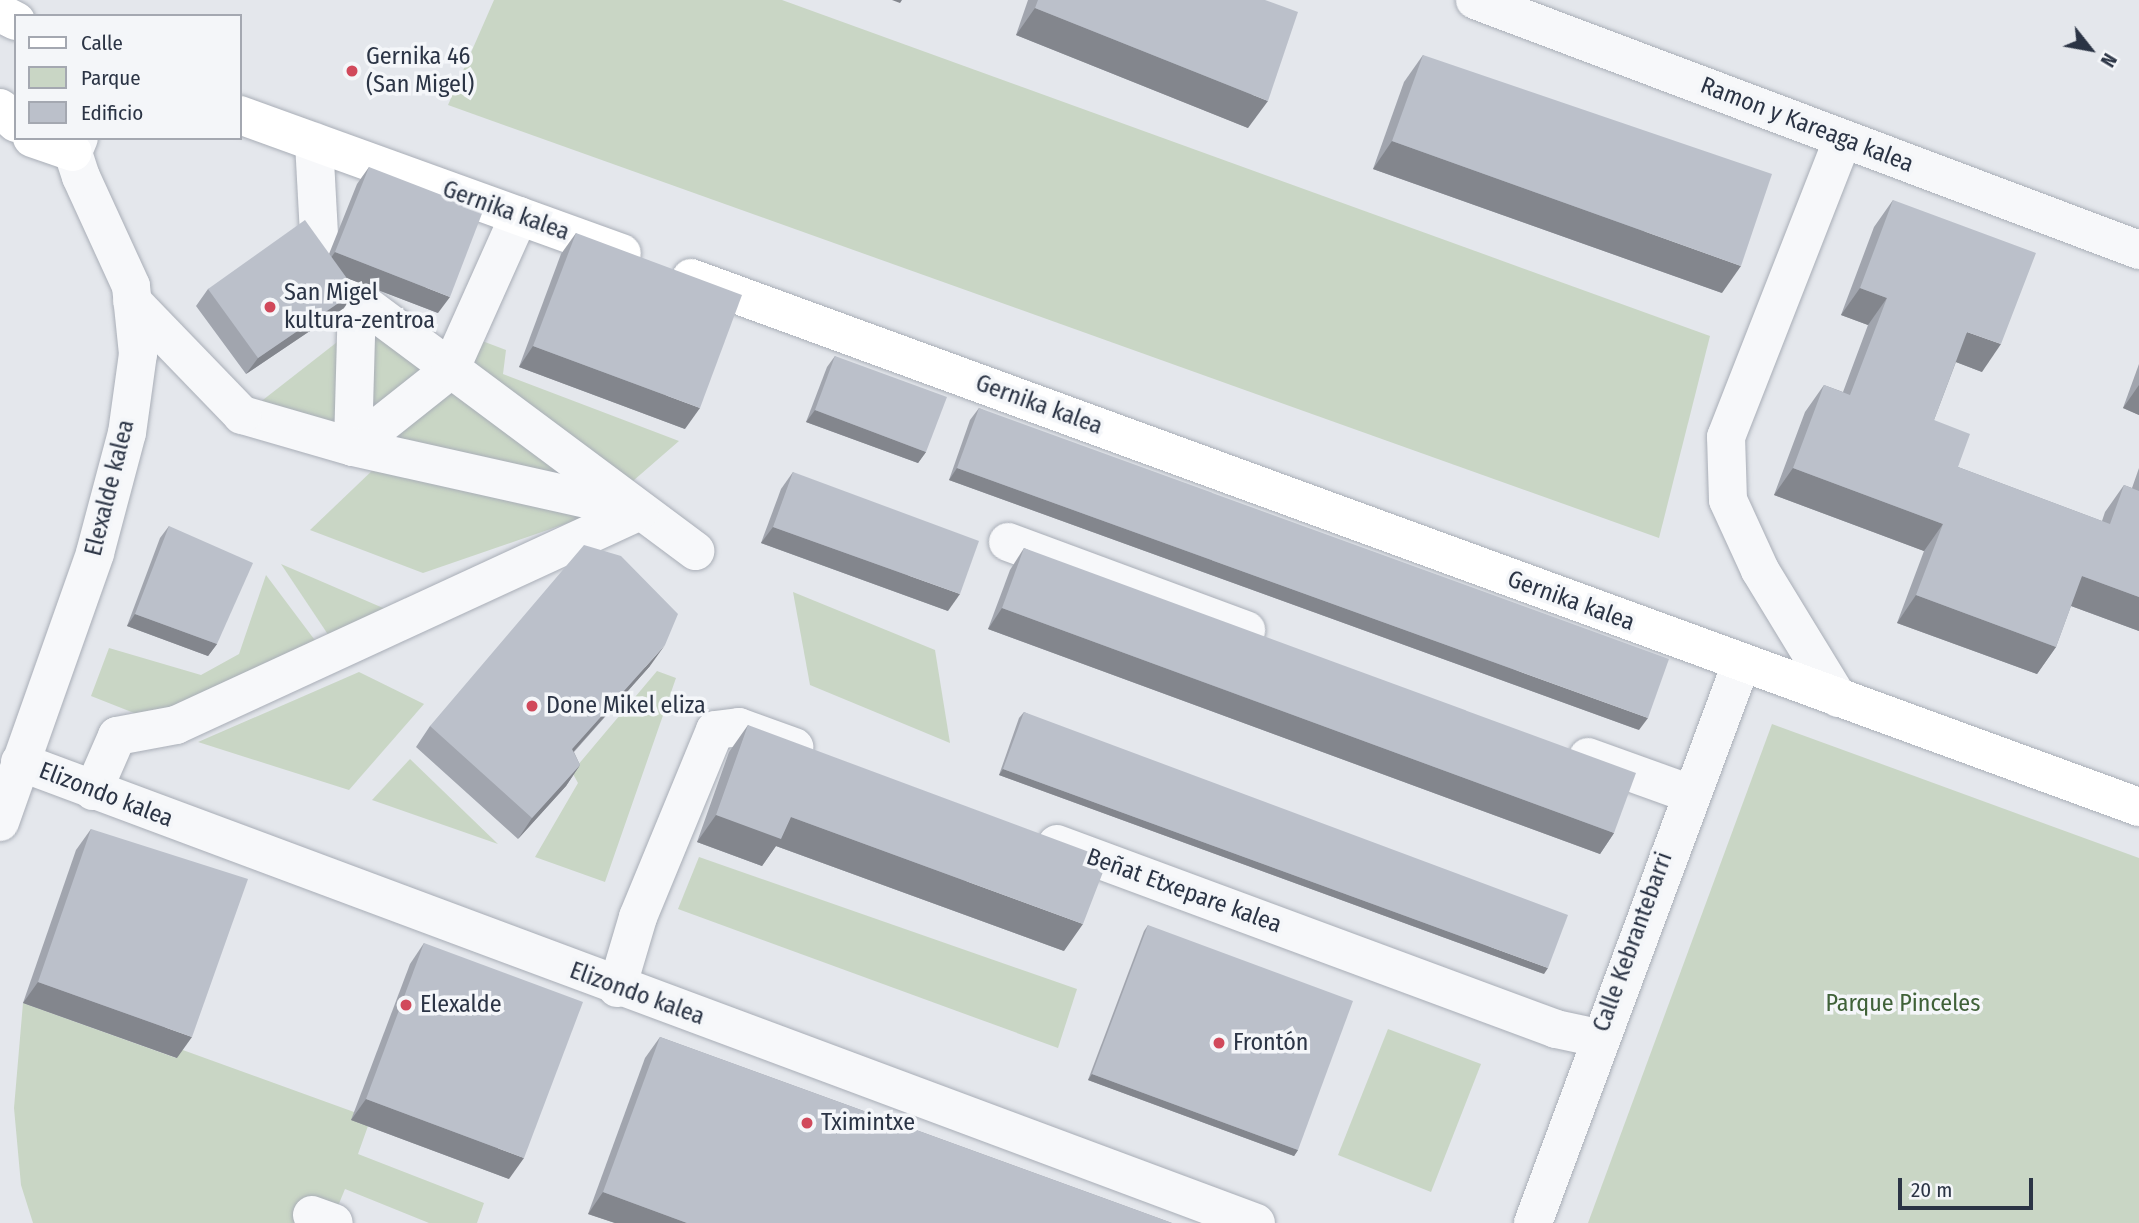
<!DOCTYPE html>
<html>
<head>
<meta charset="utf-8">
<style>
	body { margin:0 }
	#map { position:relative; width:2139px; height:1223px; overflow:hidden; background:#e4e7ec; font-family:"Fira Sans Condensed",sans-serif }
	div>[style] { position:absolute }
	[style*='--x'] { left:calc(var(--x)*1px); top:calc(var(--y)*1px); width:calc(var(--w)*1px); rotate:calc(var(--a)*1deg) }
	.green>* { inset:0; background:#c9d6c5 }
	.roads { filter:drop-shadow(0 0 2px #a9aeb7) drop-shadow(0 0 2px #a9aeb7) }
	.pedestrian>* { height:38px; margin:-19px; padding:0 19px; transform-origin:19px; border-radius:19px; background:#f7f8fa }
	.minor>* { height:38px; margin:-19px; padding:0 19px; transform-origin:19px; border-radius:19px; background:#f7f8fa }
	.primary>* { height:38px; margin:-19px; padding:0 19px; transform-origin:19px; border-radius:19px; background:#fff }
	.wall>* { inset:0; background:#a1a5ae }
	.shaded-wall>* { inset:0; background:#83868d }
	.building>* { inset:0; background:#bbc0ca }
	.dots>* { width:19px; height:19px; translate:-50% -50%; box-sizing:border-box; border:4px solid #f4f6f9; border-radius:50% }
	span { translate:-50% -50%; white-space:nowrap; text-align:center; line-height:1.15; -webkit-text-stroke:7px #f4f6f9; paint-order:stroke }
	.poi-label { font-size:24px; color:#2b3445 }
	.left { translate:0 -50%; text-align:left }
	.street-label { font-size:24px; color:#2b3445 }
	.park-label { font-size:24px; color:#3f6138 }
	.legend { position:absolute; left:14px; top:14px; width:228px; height:126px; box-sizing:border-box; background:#f4f6f9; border:2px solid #a4a8b1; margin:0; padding:9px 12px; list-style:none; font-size:21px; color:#2b3445 }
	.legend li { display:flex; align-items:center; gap:14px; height:35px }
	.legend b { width:35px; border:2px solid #a4a8b1 }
	.north { position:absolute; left:2055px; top:14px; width:70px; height:70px; -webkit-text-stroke:5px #f4f6f9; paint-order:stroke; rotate:121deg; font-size:19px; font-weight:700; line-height:28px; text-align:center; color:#2b3445 }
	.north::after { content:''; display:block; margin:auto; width:24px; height:32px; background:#2b3445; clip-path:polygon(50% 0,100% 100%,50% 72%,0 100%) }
	.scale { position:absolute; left:1898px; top:1178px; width:135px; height:32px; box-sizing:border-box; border:4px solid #2b3445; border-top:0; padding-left:9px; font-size:21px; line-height:24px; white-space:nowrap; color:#2b3445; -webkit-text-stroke:5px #f4f6f9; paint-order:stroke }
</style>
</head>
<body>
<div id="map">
	<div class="green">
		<i style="clip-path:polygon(494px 0,782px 0,1710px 336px,1659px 538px,448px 105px)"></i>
		<i style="clip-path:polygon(370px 329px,429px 374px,370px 410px)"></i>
		<i style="clip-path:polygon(341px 339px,339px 428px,259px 403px)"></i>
		<i style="clip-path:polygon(477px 339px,506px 350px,503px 374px,679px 441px,626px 487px,459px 371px)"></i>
		<i style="clip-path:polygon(449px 389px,587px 488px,394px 437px)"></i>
		<i style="clip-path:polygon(377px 466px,588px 516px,423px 573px,310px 530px)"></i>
		<i style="clip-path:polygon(281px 564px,404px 617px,339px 651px)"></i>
		<i style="clip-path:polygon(266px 575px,326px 655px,167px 726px,91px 696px,109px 648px,201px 675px,239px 654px)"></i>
		<i style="clip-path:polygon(793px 592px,935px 650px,950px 743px,810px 685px)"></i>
		<i style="clip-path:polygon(657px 671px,676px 678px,605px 882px,535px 857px,578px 783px,572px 772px)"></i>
		<i style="clip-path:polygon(359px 672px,424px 704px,349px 790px,198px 742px)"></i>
		<i style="clip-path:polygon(1772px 724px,2139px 858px,2139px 1223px,1588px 1223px)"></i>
		<i style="clip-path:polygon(410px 759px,498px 844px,372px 800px)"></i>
		<i style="clip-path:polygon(699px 857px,1077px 989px,1058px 1048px,678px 909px)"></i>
		<i style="clip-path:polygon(23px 1003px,176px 1058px,180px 1049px,354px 1112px,368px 1126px,358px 1154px,484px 1203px,477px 1223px,429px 1223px,345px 1189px,331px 1223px,33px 1223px,21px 1185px,14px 1108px)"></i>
		<i style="clip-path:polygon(1388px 1029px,1481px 1064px,1431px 1192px,1338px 1155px)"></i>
	</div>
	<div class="roads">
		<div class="pedestrian">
			<i style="--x:314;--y:142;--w:130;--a:86.9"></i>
			<i style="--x:321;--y:272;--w:467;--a:36.7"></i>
			<i style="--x:357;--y:301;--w:146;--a:91.6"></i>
			<i style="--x:353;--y:447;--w:124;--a:-38.4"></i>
			<i style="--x:450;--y:370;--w:169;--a:-65.9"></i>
			<i style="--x:93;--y:791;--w:60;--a:-66.4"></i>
			<i style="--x:117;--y:736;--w:60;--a:-10.6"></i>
			<i style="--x:176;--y:725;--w:511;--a:-24.76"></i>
			<i style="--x:640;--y:511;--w:294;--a:-167.4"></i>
			<i style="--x:353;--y:447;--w:116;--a:-163.9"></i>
			<i style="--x:242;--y:415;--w:158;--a:-134"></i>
			<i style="--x:312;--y:1215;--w:23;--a:20"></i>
		</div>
		<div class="minor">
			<i style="--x:1475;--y:0;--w:710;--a:20.63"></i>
			<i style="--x:1008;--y:542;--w:254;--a:20.3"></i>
			<i style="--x:1838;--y:698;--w:150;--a:-121.4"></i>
			<i style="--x:1760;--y:570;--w:77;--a:-114.6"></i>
			<i style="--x:1728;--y:500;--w:63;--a:-91.8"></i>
			<i style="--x:1726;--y:437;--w:320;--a:-68.6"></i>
			<i style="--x:1588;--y:757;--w:106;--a:19.8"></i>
			<i style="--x:20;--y:762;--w:1319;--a:20.45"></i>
			<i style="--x:0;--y:822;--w:285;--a:-70.5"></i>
			<i style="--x:95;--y:553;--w:124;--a:-75.1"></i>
			<i style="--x:127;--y:433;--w:80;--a:-82.1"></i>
			<i style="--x:138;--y:354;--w:68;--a:-95.9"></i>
			<i style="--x:131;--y:286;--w:120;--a:-114.6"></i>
			<i style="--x:81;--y:177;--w:26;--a:-108"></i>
			<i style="--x:73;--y:152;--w:15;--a:-67"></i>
			<i style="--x:1057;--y:844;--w:532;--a:20.34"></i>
			<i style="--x:1556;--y:1029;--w:43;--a:12.1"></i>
			<i style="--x:617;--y:988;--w:74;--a:-73.5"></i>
			<i style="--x:638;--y:917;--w:202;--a:-67.6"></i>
			<i style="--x:715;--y:730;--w:24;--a:-7"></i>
			<i style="--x:739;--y:727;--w:59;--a:20"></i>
			<i style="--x:1533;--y:1223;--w:596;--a:-69.59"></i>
		</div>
		<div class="primary">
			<i style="--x:0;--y:13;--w:18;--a:27"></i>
			<i style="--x:0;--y:108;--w:22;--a:43"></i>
			<i style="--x:240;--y:115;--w:406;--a:19.9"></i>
			<i style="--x:32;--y:138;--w:43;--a:18.9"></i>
			<i style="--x:691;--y:278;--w:1542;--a:20.07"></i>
		</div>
	</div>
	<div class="wall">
		<i style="clip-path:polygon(1028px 0,1265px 0,1248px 128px,1016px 35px)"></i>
		<i style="clip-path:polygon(1423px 55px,1722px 293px,1373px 169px,1404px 82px)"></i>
		<i style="clip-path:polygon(369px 167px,438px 313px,347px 278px,344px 308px,246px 374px,196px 306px,208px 289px,329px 254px,357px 184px)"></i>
		<i style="clip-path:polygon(1893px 200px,1982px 372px,1956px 362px,1934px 420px,1958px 467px,2102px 521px,2105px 512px,2124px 485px,2132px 488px,2139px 468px,2139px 631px,2071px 606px,2056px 647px,2037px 674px,1897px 623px,1924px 551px,1774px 495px,1805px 412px,1824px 385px,1843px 392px,1868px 325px,1841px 315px,1874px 227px)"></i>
		<i style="clip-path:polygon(576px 233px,685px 429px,519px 367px,561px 254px)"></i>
		<i style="clip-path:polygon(835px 356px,926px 452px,918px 463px,806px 422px,827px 367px)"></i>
		<i style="clip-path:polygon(2139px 364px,2139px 415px,2123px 408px)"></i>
		<i style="clip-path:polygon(979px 408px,1639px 730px,949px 480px,970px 420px)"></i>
		<i style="clip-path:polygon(793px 472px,948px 611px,761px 543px,781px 489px)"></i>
		<i style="clip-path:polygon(169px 526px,217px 644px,208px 656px,127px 626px,160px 538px)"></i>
		<i style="clip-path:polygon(1024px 548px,1614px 833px,1600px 854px,988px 629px,1010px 570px)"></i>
		<i style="clip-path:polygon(650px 666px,574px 752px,580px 765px,566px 786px,518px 839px,416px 747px,430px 726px)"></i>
		<i style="clip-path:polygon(1024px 712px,1544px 974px,999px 775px,1019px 718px)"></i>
		<i style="clip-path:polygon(748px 725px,1064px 951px,776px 846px,762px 866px,697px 842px,729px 752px)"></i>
		<i style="clip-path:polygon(91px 829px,177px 1058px,23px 1003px,76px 850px)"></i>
		<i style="clip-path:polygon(1148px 925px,1298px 1150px,1294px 1156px,1088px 1080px,1144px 931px)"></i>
		<i style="clip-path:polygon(424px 943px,509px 1179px,351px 1120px,410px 964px)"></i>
		<i style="clip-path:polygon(660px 1037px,1172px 1223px,615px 1223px,588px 1214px,645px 1058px)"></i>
	</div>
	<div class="shaded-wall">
		<i style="clip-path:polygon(892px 0,902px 0,900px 3px)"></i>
		<i style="clip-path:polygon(1035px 8px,1268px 101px,1248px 128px,1016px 35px)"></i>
		<i style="clip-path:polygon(1392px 141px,1741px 266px,1722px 293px,1373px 169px)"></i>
		<i style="clip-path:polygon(335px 252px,450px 297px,438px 313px,323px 269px)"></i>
		<i style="clip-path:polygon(1860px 288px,1887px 298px,1868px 325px,1841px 315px)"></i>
		<i style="clip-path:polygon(356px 291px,344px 308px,246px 374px,258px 358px)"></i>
		<i style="clip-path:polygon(1967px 332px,2001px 344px,1982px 372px,1948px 359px)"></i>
		<i style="clip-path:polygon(533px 346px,700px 408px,685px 429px,519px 367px)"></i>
		<i style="clip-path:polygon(2139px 385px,2139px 415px,2123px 408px)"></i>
		<i style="clip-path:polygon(815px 410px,926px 452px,918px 463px,806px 422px)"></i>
		<i style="clip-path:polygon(957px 468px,1648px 718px,1639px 730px,949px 480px)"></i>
		<i style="clip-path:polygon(1793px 468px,1943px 524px,1924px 551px,1774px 495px)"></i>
		<i style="clip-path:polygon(773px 527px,960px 594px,948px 611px,761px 543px)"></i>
		<i style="clip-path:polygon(2082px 576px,2139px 597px,2139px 631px,2063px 603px)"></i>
		<i style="clip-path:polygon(1916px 595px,2056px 647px,2037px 674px,1897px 623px)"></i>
		<i style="clip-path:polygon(1002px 608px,1614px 833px,1600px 854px,988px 629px)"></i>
		<i style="clip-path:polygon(135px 614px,217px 644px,208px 656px,127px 626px)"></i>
		<i style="clip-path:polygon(665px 645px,650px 666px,557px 770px,572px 749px)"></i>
		<i style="clip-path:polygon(580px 765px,566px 786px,518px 839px,532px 818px)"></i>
		<i style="clip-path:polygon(1003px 769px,1548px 968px,1544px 974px,999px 775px)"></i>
		<i style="clip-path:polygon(716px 815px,791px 817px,1083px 924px,1064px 951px,776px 846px,762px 866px,697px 842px)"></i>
		<i style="clip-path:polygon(38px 982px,192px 1037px,177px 1058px,23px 1003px)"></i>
		<i style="clip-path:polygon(1092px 1074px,1298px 1150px,1294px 1156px,1088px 1080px)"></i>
		<i style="clip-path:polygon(366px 1099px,524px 1158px,509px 1179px,351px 1120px)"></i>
		<i style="clip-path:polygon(603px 1192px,687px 1223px,615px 1223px,588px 1214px)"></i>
	</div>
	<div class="building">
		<i style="clip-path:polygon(1038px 0,1265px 0,1298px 12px,1268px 101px,1035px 8px)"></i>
		<i style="clip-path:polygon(1423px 55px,1772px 174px,1741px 266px,1392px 141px)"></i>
		<i style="clip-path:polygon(369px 167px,483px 211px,450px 297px,335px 252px)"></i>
		<i style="clip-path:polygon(1893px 200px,2036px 253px,2001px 344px,1967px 332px,1934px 420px,1970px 434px,1958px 467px,2110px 524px,2124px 485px,2139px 491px,2139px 597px,2082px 576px,2056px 647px,1916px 595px,1943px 524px,1793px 468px,1824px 385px,1850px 395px,1887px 298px,1860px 288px)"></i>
		<i style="clip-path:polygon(305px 220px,356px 291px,258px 358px,208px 289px)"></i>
		<i style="clip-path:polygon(576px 233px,742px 295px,700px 408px,533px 346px)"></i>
		<i style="clip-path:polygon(835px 356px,947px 397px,926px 452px,815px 410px)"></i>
		<i style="clip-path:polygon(979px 408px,1669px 659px,1648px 718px,957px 468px)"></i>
		<i style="clip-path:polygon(793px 472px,979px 541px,960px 594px,773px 527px)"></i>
		<i style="clip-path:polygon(169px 526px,253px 563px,217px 644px,135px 614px)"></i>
		<i style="clip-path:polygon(584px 545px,621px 556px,678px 614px,665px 645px,572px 749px,580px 765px,532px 818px,430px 726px)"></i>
		<i style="clip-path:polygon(1024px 548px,1636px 773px,1614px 833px,1002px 608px)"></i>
		<i style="clip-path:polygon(1024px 712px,1568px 915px,1548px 968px,1003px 769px)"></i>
		<i style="clip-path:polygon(748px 725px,1108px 859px,1083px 924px,791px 817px,781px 839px,716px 815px)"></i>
		<i style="clip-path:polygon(91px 829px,248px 879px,192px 1037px,38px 982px)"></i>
		<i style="clip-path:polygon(1148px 925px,1353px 1001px,1298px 1150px,1092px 1074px)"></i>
		<i style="clip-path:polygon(424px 943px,583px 1002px,524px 1158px,366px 1099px)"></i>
		<i style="clip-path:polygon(660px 1037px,1172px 1223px,687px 1223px,603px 1192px)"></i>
	</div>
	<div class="dots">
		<i style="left:352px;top:71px;background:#d1495b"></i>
		<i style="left:270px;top:307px;background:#d1495b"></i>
		<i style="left:532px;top:706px;background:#d1495b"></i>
		<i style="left:406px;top:1005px;background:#d1495b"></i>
		<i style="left:1219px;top:1043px;background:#d1495b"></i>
		<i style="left:807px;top:1123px;background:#d1495b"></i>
	</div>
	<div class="poi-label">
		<span class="left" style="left:366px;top:71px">Gernika 46<br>(San Migel)</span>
		<span class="left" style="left:284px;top:307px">San Migel<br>kultura-zentroa</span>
		<span class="left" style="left:546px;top:706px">Done Mikel eliza</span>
		<span class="left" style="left:420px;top:1005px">Elexalde</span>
		<span class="left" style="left:1233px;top:1043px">Frontón</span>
		<span class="left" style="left:821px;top:1123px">Tximintxe</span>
	</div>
	<div class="street-label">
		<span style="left:1807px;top:125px;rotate:21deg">Ramon y Kareaga kalea</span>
		<span style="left:506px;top:211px;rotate:20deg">Gernika kalea</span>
		<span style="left:1039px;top:405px;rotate:20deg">Gernika kalea</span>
		<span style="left:110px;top:488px;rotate:-76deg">Elexalde kalea</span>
		<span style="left:1571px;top:601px;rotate:20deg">Gernika kalea</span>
		<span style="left:106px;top:795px;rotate:21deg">Elizondo kalea</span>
		<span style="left:1184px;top:891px;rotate:20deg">Beñat Etxepare kalea</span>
		<span style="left:1633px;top:942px;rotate:-70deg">Calle Kebrantebarri</span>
		<span style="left:637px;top:994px;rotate:20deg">Elizondo kalea</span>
	</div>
	<div class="park-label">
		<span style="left:1903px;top:1004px">Parque Pinceles</span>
	</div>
	<ul class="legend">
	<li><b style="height:9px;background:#fff"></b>Calle</li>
	<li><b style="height:19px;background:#c9d6c5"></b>Parque</li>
	<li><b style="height:19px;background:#bbc0ca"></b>Edificio</li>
	</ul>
	<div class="north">N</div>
	<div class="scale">20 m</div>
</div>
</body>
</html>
